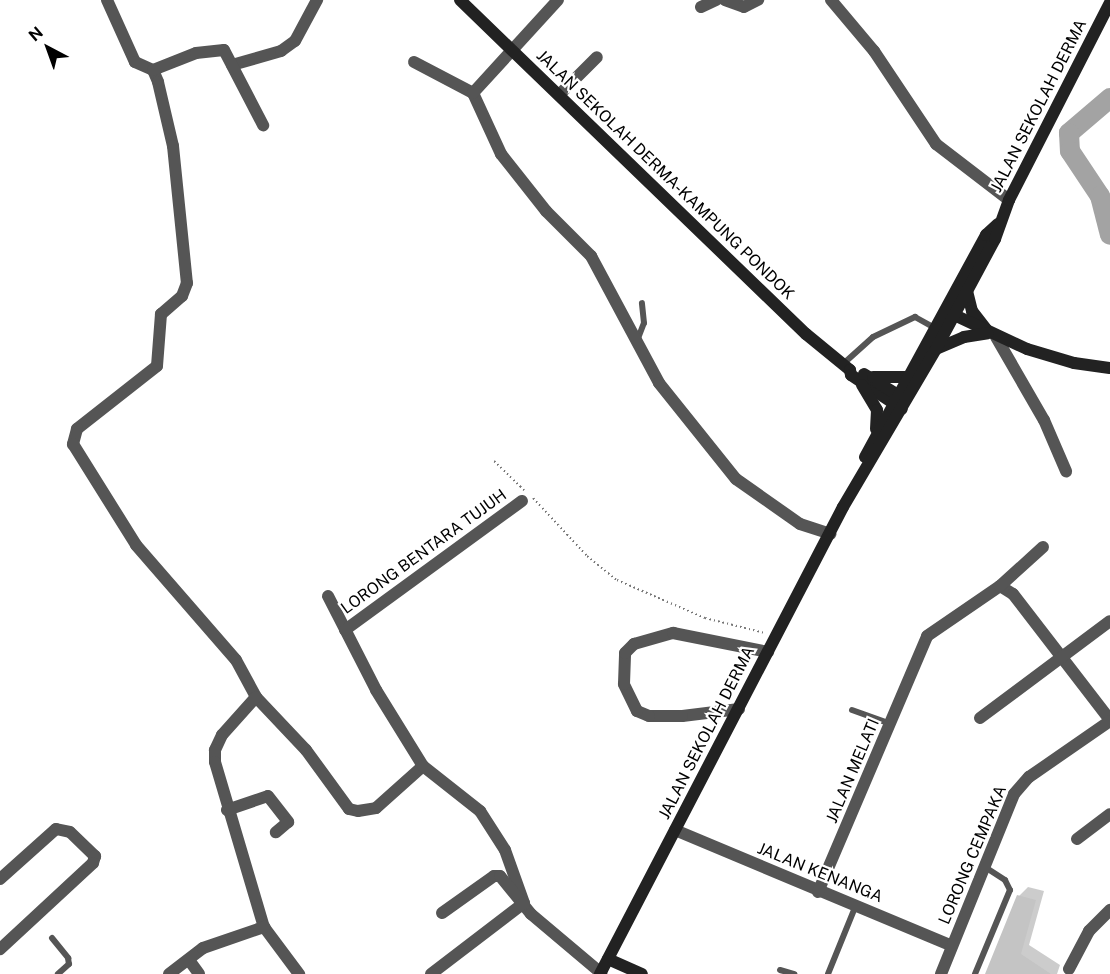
<!DOCTYPE html>
<html>
<head>
<meta charset="utf-8">
<style>
	body { margin:0 }
	#map { position:relative; width:1110px; height:974px; overflow:hidden; background:#fff; font-family:"Public Sans",sans-serif }
	div>[style] { position:absolute }
	[style*='--x'] { left:calc(var(--x)*1px); top:calc(var(--y)*1px); width:calc(var(--w)*1px); rotate:calc(var(--a)*1deg) }
	.shadow>* { inset:0; background:#0003 }
	.river>* { height:20px; margin:-10px; padding:0 10px; transform-origin:10px; border-radius:10px; background:#a3a3a3 }
	.building>* { inset:0; background:#c4c4c4 }
	.path>* { height:2px; margin-top:-1px; transform-origin:0; background:repeating-linear-gradient(90deg,#777 0 1.5px,transparent 0 4.5px) }
	.lane>* { height:6px; margin:-3px; padding:0 3px; transform-origin:3px; border-radius:3px; background:#555 }
	.street>* { height:12px; margin:-6px; padding:0 6px; transform-origin:6px; border-radius:6px; background:#555 }
	.secondary>* { height:12px; margin:-6px; padding:0 6px; transform-origin:6px; border-radius:6px; background:#222 }
	span { translate:-50% -50%; white-space:nowrap; text-align:center; line-height:1.15; -webkit-text-stroke:4.5px #fff; paint-order:stroke }
	.street-label { font-size:16px; color:#000 }
	.north { position:absolute; left:18px; top:18px; width:60px; height:60px; -webkit-text-stroke:4px #fff; paint-order:stroke; rotate:319deg; font-size:16px; font-weight:700; line-height:24px; text-align:center; color:#000 }
	.north::after { content:''; display:block; margin:auto; width:21px; height:27px; background:#000; clip-path:polygon(50% 0,100% 100%,50% 72%,0 100%) }
</style>
</head>
<body>
<div id="map">
	<div class="shadow">
		<i style="clip-path:polygon(1028px 887px,1044px 891px,1029px 945px,1060px 965px,1057px 974px,987px 974px,1019px 896px)"></i>
	</div>
	<div class="river">
		<i style="--x:1110;--y:98;--w:54;--a:139.5"></i>
		<i style="--x:1069;--y:133;--w:18;--a:87"></i>
		<i style="--x:1070;--y:151;--w:54;--a:56.3"></i>
		<i style="--x:1100;--y:196;--w:40;--a:75.6"></i>
	</div>
	<div class="building">
		<i style="clip-path:polygon(1017px 895px,1036px 900px,1021px 954px,1051px 974px,985px 974px)"></i>
	</div>
	<div class="path">
		<i style="--x:494;--y:461;--w:42;--a:44"></i>
		<i style="--x:533;--y:498;--w:79;--a:47"></i>
		<i style="--x:587;--y:556;--w:38;--a:39"></i>
		<i style="--x:617;--y:580;--w:96;--a:23.4"></i>
		<i style="--x:705;--y:618;--w:62;--a:14"></i>
	</div>
	<div class="lane">
		<i style="--x:637;--y:341;--w:19;--a:-69"></i>
		<i style="--x:644;--y:323;--w:20;--a:-96"></i>
		<i style="--x:843;--y:364;--w:40;--a:-42"></i>
		<i style="--x:873;--y:337;--w:47;--a:-25.5"></i>
		<i style="--x:915;--y:317;--w:23;--a:29"></i>
		<i style="--x:852;--y:710;--w:41;--a:19.7"></i>
		<i style="--x:52;--y:938;--w:26;--a:51"></i>
		<i style="--x:68;--y:958;--w:6;--a:81"></i>
		<i style="--x:69;--y:964;--w:15;--a:138"></i>
		<i style="--x:780;--y:970;--w:15;--a:16"></i>
		<i style="--x:828;--y:974;--w:74;--a:-67.9"></i>
		<i style="--x:975;--y:974;--w:91;--a:-67.4"></i>
		<i style="--x:1010;--y:890;--w:11;--a:-117"></i>
		<i style="--x:1005;--y:880;--w:24;--a:-147"></i>
	</div>
	<div class="street">
		<i style="--x:107;--y:0;--w:68;--a:65.7"></i>
		<i style="--x:135;--y:62;--w:20;--a:24"></i>
		<i style="--x:153;--y:70;--w:13;--a:67"></i>
		<i style="--x:158;--y:82;--w:66;--a:76.8"></i>
		<i style="--x:173;--y:146;--w:138;--a:84.2"></i>
		<i style="--x:187;--y:283;--w:14;--a:111"></i>
		<i style="--x:182;--y:296;--w:28;--a:139"></i>
		<i style="--x:161;--y:314;--w:52;--a:94.4"></i>
		<i style="--x:157;--y:366;--w:102;--a:141.8"></i>
		<i style="--x:77;--y:429;--w:16;--a:105"></i>
		<i style="--x:73;--y:444;--w:119;--a:58"></i>
		<i style="--x:136;--y:545;--w:152;--a:49"></i>
		<i style="--x:236;--y:660;--w:42;--a:61.6"></i>
		<i style="--x:256;--y:697;--w:73;--a:46.7"></i>
		<i style="--x:306;--y:750;--w:73;--a:53.9"></i>
		<i style="--x:349;--y:809;--w:9;--a:13"></i>
		<i style="--x:358;--y:811;--w:18;--a:-9"></i>
		<i style="--x:376;--y:808;--w:63;--a:-41.8"></i>
		<i style="--x:725;--y:0;--w:20;--a:20"></i>
		<i style="--x:744;--y:7;--w:16;--a:-27"></i>
		<i style="--x:831;--y:0;--w:67;--a:49.9"></i>
		<i style="--x:874;--y:51;--w:112;--a:56.3"></i>
		<i style="--x:936;--y:144;--w:92;--a:37.5"></i>
		<i style="--x:701;--y:7;--w:17;--a:-25"></i>
		<i style="--x:414;--y:62;--w:67;--a:27.7"></i>
		<i style="--x:473;--y:93;--w:67;--a:65.3"></i>
		<i style="--x:501;--y:154;--w:73;--a:51.7"></i>
		<i style="--x:546;--y:211;--w:64;--a:45"></i>
		<i style="--x:591;--y:256;--w:144;--a:61.8"></i>
		<i style="--x:659;--y:383;--w:123;--a:51.3"></i>
		<i style="--x:736;--y:479;--w:78;--a:35.1"></i>
		<i style="--x:800;--y:524;--w:32;--a:18"></i>
		<i style="--x:232;--y:65;--w:51;--a:-15.9"></i>
		<i style="--x:281;--y:51;--w:17;--a:-36"></i>
		<i style="--x:295;--y:41;--w:47;--a:-61.8"></i>
		<i style="--x:153;--y:70;--w:46;--a:-21.6"></i>
		<i style="--x:196;--y:53;--w:28;--a:-6"></i>
		<i style="--x:224;--y:50;--w:85;--a:62.5"></i>
		<i style="--x:473;--y:93;--w:126;--a:-47.6"></i>
		<i style="--x:560;--y:94;--w:52;--a:-45"></i>
		<i style="--x:996;--y:337;--w:96;--a:60"></i>
		<i style="--x:1044;--y:420;--w:56;--a:66.7"></i>
		<i style="--x:1000;--y:586;--w:15;--a:32"></i>
		<i style="--x:1013;--y:594;--w:159;--a:52.4"></i>
		<i style="--x:328;--y:596;--w:106;--a:62.9"></i>
		<i style="--x:376;--y:690;--w:89;--a:58.3"></i>
		<i style="--x:423;--y:766;--w:73;--a:38.3"></i>
		<i style="--x:480;--y:811;--w:46;--a:57.3"></i>
		<i style="--x:505;--y:850;--w:56;--a:70.3"></i>
		<i style="--x:345;--y:630;--w:219;--a:-36.1"></i>
		<i style="--x:256;--y:697;--w:51;--a:131.8"></i>
		<i style="--x:222;--y:735;--w:17;--a:115"></i>
		<i style="--x:215;--y:750;--w:12;--a:90"></i>
		<i style="--x:215;--y:762;--w:172;--a:73.5"></i>
		<i style="--x:264;--y:927;--w:59;--a:53.3"></i>
		<i style="--x:739;--y:709;--w:57;--a:173"></i>
		<i style="--x:682;--y:716;--w:33;--a:180"></i>
		<i style="--x:649;--y:716;--w:13;--a:-157"></i>
		<i style="--x:637;--y:711;--w:30;--a:-116"></i>
		<i style="--x:624;--y:684;--w:31;--a:-88"></i>
		<i style="--x:625;--y:653;--w:13;--a:-45"></i>
		<i style="--x:634;--y:644;--w:41;--a:-15.8"></i>
		<i style="--x:673;--y:633;--w:97;--a:11.3"></i>
		<i style="--x:980;--y:718;--w:162;--a:-36.7"></i>
		<i style="--x:227;--y:810;--w:43;--a:-18.9"></i>
		<i style="--x:268;--y:796;--w:33;--a:52"></i>
		<i style="--x:288;--y:822;--w:16;--a:140"></i>
		<i style="--x:675;--y:830;--w:300;--a:22.7"></i>
		<i style="--x:1077;--y:839;--w:41;--a:-37.1"></i>
		<i style="--x:0;--y:879;--w:75;--a:-41.8"></i>
		<i style="--x:56;--y:829;--w:14;--a:12"></i>
		<i style="--x:70;--y:832;--w:35;--a:44"></i>
		<i style="--x:95;--y:856;--w:7;--a:106"></i>
		<i style="--x:93;--y:863;--w:127;--a:137.2"></i>
		<i style="--x:818;--y:892;--w:278;--a:-66.9"></i>
		<i style="--x:927;--y:636;--w:88;--a:-34.4"></i>
		<i style="--x:1000;--y:586;--w:58;--a:-42.2"></i>
		<i style="--x:442;--y:913;--w:64;--a:-35.4"></i>
		<i style="--x:494;--y:876;--w:6;--a:0"></i>
		<i style="--x:500;--y:876;--w:49;--a:50.8"></i>
		<i style="--x:531;--y:914;--w:92;--a:40.1"></i>
		<i style="--x:189;--y:960;--w:17;--a:54"></i>
		<i style="--x:1069;--y:969;--w:43;--a:-62.2"></i>
		<i style="--x:1089;--y:931;--w:30;--a:-45"></i>
		<i style="--x:169;--y:974;--w:43;--a:-37.4"></i>
		<i style="--x:203;--y:948;--w:65;--a:-19"></i>
		<i style="--x:431;--y:974;--w:117;--a:-37.4"></i>
		<i style="--x:941;--y:974;--w:194;--a:-67.9"></i>
		<i style="--x:1014;--y:794;--w:23;--a:-49"></i>
		<i style="--x:1029;--y:777;--w:98;--a:-34.7"></i>
	</div>
	<div class="secondary">
		<i style="--x:460;--y:0;--w:481;--a:44"></i>
		<i style="--x:806;--y:334;--w:57;--a:39.3"></i>
		<i style="--x:850;--y:370;--w:5;--a:79"></i>
		<i style="--x:851;--y:375;--w:61;--a:33.7"></i>
		<i style="--x:967;--y:291;--w:21;--a:76"></i>
		<i style="--x:972;--y:311;--w:23;--a:52"></i>
		<i style="--x:948;--y:312;--w:87;--a:25.1"></i>
		<i style="--x:1027;--y:349;--w:49;--a:16.6"></i>
		<i style="--x:1074;--y:363;--w:36;--a:8"></i>
		<i style="--x:936;--y:349;--w:30;--a:-23"></i>
		<i style="--x:964;--y:337;--w:24;--a:-9"></i>
		<i style="--x:864;--y:374;--w:46;--a:31.6"></i>
		<i style="--x:873;--y:377;--w:34;--a:0"></i>
		<i style="--x:862;--y:385;--w:29;--a:59"></i>
		<i style="--x:877;--y:410;--w:19;--a:93"></i>
		<i style="--x:865;--y:457;--w:253;--a:-61.4"></i>
		<i style="--x:986;--y:235;--w:16;--a:-43"></i>
		<i style="--x:608;--y:959;--w:37;--a:24"></i>
		<i style="--x:600;--y:974;--w:526;--a:-62.51"></i>
		<i style="--x:843;--y:507;--w:183;--a:-59.5"></i>
		<i style="--x:936;--y:349;--w:125;--a:-61.8"></i>
		<i style="--x:995;--y:239;--w:41;--a:-70.3"></i>
		<i style="--x:1009;--y:200;--w:221;--a:-62.9"></i>
	</div>
	<div class="street-label">
		<span style="left:1039px;top:106px;rotate:-63deg">JALAN SEKOLAH DERMA</span>
		<span style="left:665px;top:175px;rotate:44deg">JALAN SEKOLAH DERMA-KAMPUNG PONDOK</span>
		<span style="left:424px;top:552px;rotate:-36deg">LORONG BENTARA TUJUH</span>
		<span style="left:707px;top:733px;rotate:-63deg">JALAN SEKOLAH DERMA</span>
		<span style="left:853px;top:771px;rotate:-67deg">JALAN MELATI</span>
		<span style="left:973px;top:855px;rotate:-67deg">LORONG CEMPAKA</span>
		<span style="left:820px;top:873px;rotate:22deg">JALAN KENANGA</span>
	</div>
	<div class="north">N</div>
</div>
</body>
</html>
